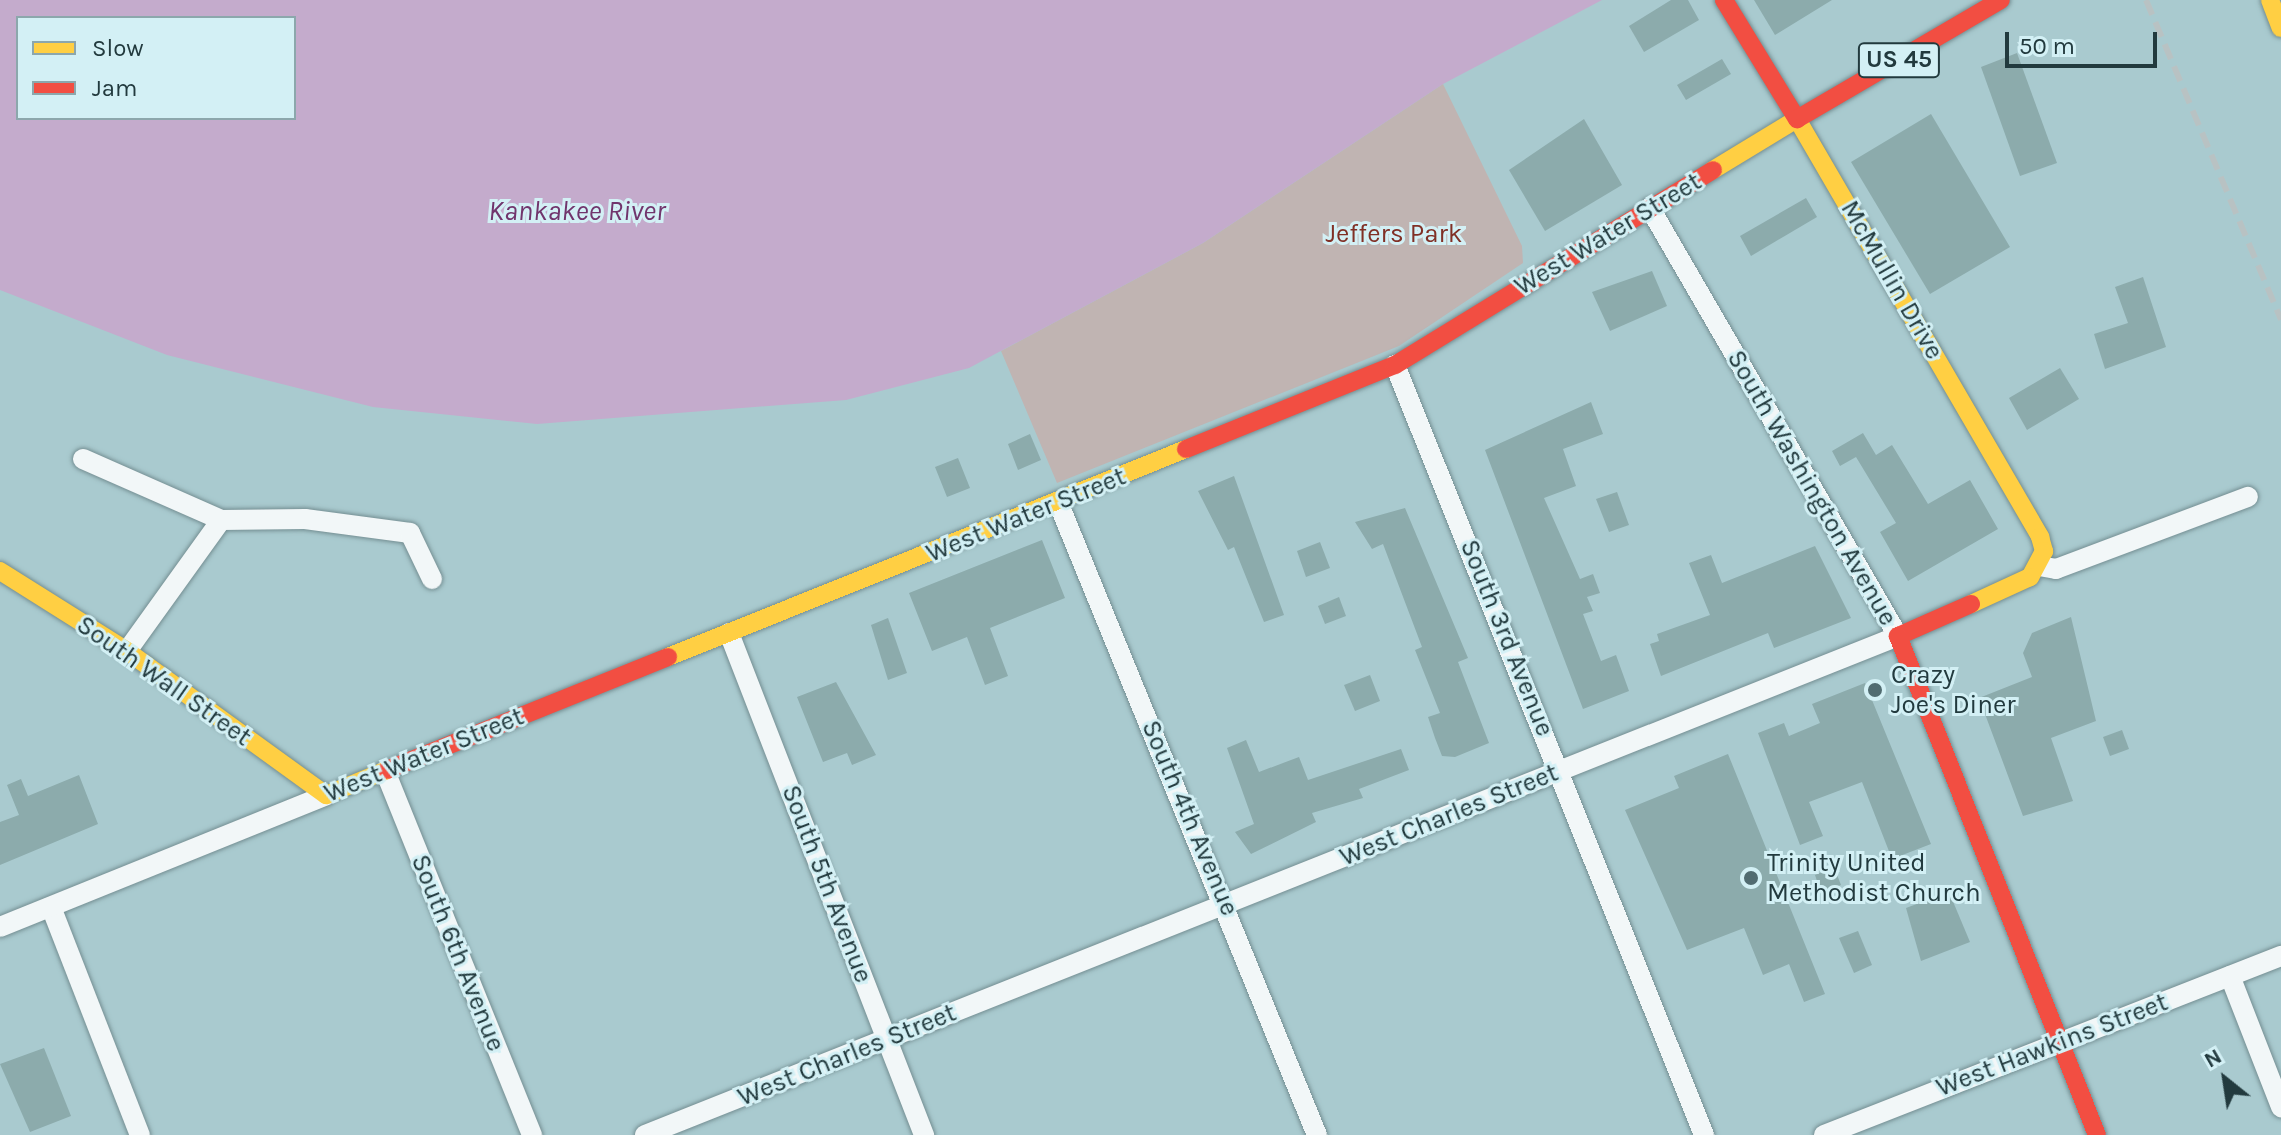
<!DOCTYPE html>
<html>
<head>
<meta charset="utf-8">
<style>
	body { margin:0 }
	#map { position:relative; width:2281px; height:1135px; overflow:hidden; background:#a9cacf; font-family:Karla,sans-serif }
	div>[style] { position:absolute }
	[style*='--x'] { left:calc(var(--x)*1px); top:calc(var(--y)*1px); width:calc(var(--w)*1px); rotate:calc(var(--a)*1deg) }
	.green>* { inset:0; background:#c0b4b2 }
	.water>* { inset:0; background:#c4abcc }
	.building>* { inset:0; background:#8cabac }
	.roads { filter:drop-shadow(0 0 2px #748e92) drop-shadow(0 0 2px #748e92) }
	.street>* { height:20px; margin:-10px; padding:0 10px; transform-origin:10px; border-radius:10px; background:#f2f7f8 }
	.slow>* { height:18px; margin:-9px; padding:0 9px; transform-origin:9px; border-radius:9px; background:#ffcf43 }
	.jam>* { height:18px; margin:-9px; padding:0 9px; transform-origin:9px; border-radius:9px; background:#f24e42 }
	.rail>* { height:6px; margin-top:-3px; transform-origin:0; background:repeating-linear-gradient(90deg,#b8c2c3 0 16px,transparent 0 24px) }
	.dots>* { width:22px; height:22px; translate:-50% -50%; box-sizing:border-box; border:4px solid #d3f0f5; border-radius:50% }
	span { translate:-50% -50%; white-space:nowrap; text-align:center; line-height:1.15; -webkit-text-stroke:6px #d3f0f5; paint-order:stroke }
	.shield-label span { padding:2px 6px; background:#d3f0f5; border:2px solid; border-radius:6px; -webkit-text-stroke-width:0 }
	.shield-label { font-size:24px; color:#223a3e; font-weight:700 }
	.park-label { font-size:26px; color:#803026 }
	.street-label { font-size:26px; color:#223a3e }
	.poi-label { font-size:26px; color:#223a3e }
	.left { translate:0 -50%; text-align:left }
	.water-label { font-size:28px; color:#71356d; font-style:italic }
	.legend { position:absolute; left:16px; top:16px; width:280px; height:104px; box-sizing:border-box; background:#d3f0f5; border:2px solid #8ca7ac; margin:0; padding:10px 14px; list-style:none; font-size:24px; color:#223a3e }
	.legend li { display:flex; align-items:center; gap:16px; height:40px }
	.legend b { width:40px; border:2px solid #8ca7ac }
	.north { position:absolute; left:2185px; top:1039px; width:80px; height:80px; -webkit-text-stroke:6px #d3f0f5; paint-order:stroke; rotate:330deg; font-size:22px; font-weight:700; line-height:32px; text-align:center; color:#223a3e }
	.north::after { content:''; display:block; margin:auto; width:28px; height:36px; background:#223a3e; clip-path:polygon(50% 0,100% 100%,50% 72%,0 100%) }
	.scale { position:absolute; left:2005px; top:32px; width:152px; height:36px; box-sizing:border-box; border:4px solid #223a3e; border-top:0; padding-left:10px; font-size:24px; line-height:28px; white-space:nowrap; color:#223a3e; -webkit-text-stroke:6px #d3f0f5; paint-order:stroke }
</style>
</head>
<body>
<div id="map">
	<div class="green">
		<i style="clip-path:polygon(1443px 84px,1522px 246px,1523px 263px,1399px 346px,1057px 483px,1001px 351px,1203px 243px)"></i>
	</div>
	<div class="water">
		<i style="clip-path:polygon(evenodd,0 0,1602px 0,1443px 84px,1203px 243px,969px 368px,846px 400px,537px 424px,373px 407px,167px 355px,0 290px,0 0,294px 18px,294px 118px,18px 118px,18px 18px,294px 18px)"></i>
	</div>
	<div class="building">
		<i style="clip-path:polygon(1671px 0,1688px 0,1699px 20px,1644px 52px,1629px 26px)"></i>
		<i style="clip-path:polygon(1754px 0,1832px 0,1775px 35px)"></i>
		<i style="clip-path:polygon(2017px 53px,2057px 163px,2020px 176px,1981px 67px)"></i>
		<i style="clip-path:polygon(1722px 59px,1731px 74px,1686px 100px,1677px 85px)"></i>
		<i style="clip-path:polygon(1931px 114px,2010px 247px,1930px 294px,1851px 162px)"></i>
		<i style="clip-path:polygon(1584px 119px,1622px 185px,1545px 231px,1509px 170px)"></i>
		<i style="clip-path:polygon(1806px 198px,1817px 217px,1751px 256px,1740px 236px)"></i>
		<i style="clip-path:polygon(1652px 271px,1667px 306px,1610px 331px,1592px 292px)"></i>
		<i style="clip-path:polygon(2143px 277px,2166px 347px,2105px 369px,2094px 334px,2128px 323px,2115px 287px)"></i>
		<i style="clip-path:polygon(2060px 368px,2079px 399px,2027px 430px,2009px 398px)"></i>
		<i style="clip-path:polygon(1591px 402px,1603px 434px,1563px 449px,1576px 486px,1544px 498px,1580px 579px,1593px 574px,1600px 593px,1587px 597px,1593px 611px,1583px 614px,1601px 661px,1616px 655px,1629px 691px,1583px 709px,1485px 450px)"></i>
		<i style="clip-path:polygon(1863px 433px,1876px 455px,1892px 445px,1928px 504px,1970px 480px,1998px 529px,1908px 581px,1880px 532px,1896px 523px,1856px 457px,1840px 466px,1832px 451px)"></i>
		<i style="clip-path:polygon(1030px 434px,1041px 460px,1018px 470px,1008px 444px)"></i>
		<i style="clip-path:polygon(958px 458px,970px 488px,947px 497px,935px 467px)"></i>
		<i style="clip-path:polygon(1234px 476px,1284px 615px,1264px 622px,1234px 547px,1228px 550px,1198px 491px)"></i>
		<i style="clip-path:polygon(1617px 492px,1629px 525px,1609px 532px,1596px 499px)"></i>
		<i style="clip-path:polygon(1405px 508px,1468px 658px,1458px 662px,1489px 743px,1455px 757px,1442px 756px,1435px 738px,1428px 717px,1440px 713px,1415px 650px,1422px 647px,1383px 544px,1372px 549px,1355px 522px)"></i>
		<i style="clip-path:polygon(1042px 540px,1065px 598px,990px 628px,1008px 676px,985px 685px,967px 637px,932px 651px,909px 593px)"></i>
		<i style="clip-path:polygon(1320px 542px,1330px 568px,1306px 577px,1297px 551px)"></i>
		<i style="clip-path:polygon(1815px 546px,1851px 618px,1774px 648px,1768px 633px,1661px 676px,1650px 644px,1659px 641px,1657px 634px,1710px 615px,1689px 563px,1711px 555px,1722px 583px)"></i>
		<i style="clip-path:polygon(1339px 597px,1346px 616px,1325px 624px,1318px 606px)"></i>
		<i style="clip-path:polygon(2071px 617px,2096px 721px,2051px 738px,2073px 801px,2023px 816px,1979px 698px,2032px 677px,2023px 653px,2032px 633px)"></i>
		<i style="clip-path:polygon(888px 618px,907px 673px,888px 680px,871px 625px)"></i>
		<i style="clip-path:polygon(1370px 675px,1380px 701px,1355px 711px,1344px 685px)"></i>
		<i style="clip-path:polygon(836px 682px,876px 755px,852px 765px,847px 753px,823px 762px,797px 697px)"></i>
		<i style="clip-path:polygon(1865px 683px,1931px 844px,1892px 859px,1862px 782px,1809px 802px,1823px 836px,1800px 845px,1758px 733px,1784px 723px,1789px 736px,1820px 723px,1812px 704px)"></i>
		<i style="clip-path:polygon(2122px 730px,2129px 749px,2110px 756px,2103px 737px)"></i>
		<i style="clip-path:polygon(1246px 740px,1259px 772px,1299px 757px,1308px 780px,1401px 749px,1409px 770px,1359px 789px,1363px 798px,1312px 813px,1316px 822px,1251px 854px,1235px 832px,1254px 824px,1227px 748px)"></i>
		<i style="clip-path:polygon(1728px 754px,1825px 994px,1804px 1002px,1789px 964px,1763px 975px,1744px 928px,1687px 950px,1625px 810px,1679px 788px,1674px 776px)"></i>
		<i style="clip-path:polygon(79px 775px,98px 824px,0 865px,0 822px,19px 815px,7px 785px,21px 779px,28px 796px)"></i>
		<i style="clip-path:polygon(1834px 867px,1841px 885px,1821px 893px,1815px 875px)"></i>
		<i style="clip-path:polygon(1949px 892px,1970px 942px,1921px 961px,1906px 908px)"></i>
		<i style="clip-path:polygon(1858px 931px,1872px 965px,1854px 973px,1839px 938px)"></i>
		<i style="clip-path:polygon(44px 1048px,71px 1116px,30px 1132px,0 1064px)"></i>
	</div>
	<div class="roads">
		<div class="street">
			<i style="--x:1395;--y:365;--w:830;--a:68.13"></i>
			<i style="--x:83;--y:459;--w:151;--a:23.8"></i>
			<i style="--x:221;--y:520;--w:84;--a:-0.7"></i>
			<i style="--x:305;--y:519;--w:106;--a:7.6"></i>
			<i style="--x:410;--y:533;--w:51;--a:64.4"></i>
			<i style="--x:1058;--y:502;--w:684;--a:67.75"></i>
			<i style="--x:2039;--y:566;--w:17;--a:10"></i>
			<i style="--x:2056;--y:569;--w:205;--a:-20.6"></i>
			<i style="--x:729;--y:633;--w:539;--a:68.77"></i>
			<i style="--x:127;--y:651;--w:161;--a:-54.3"></i>
			<i style="--x:385;--y:771;--w:393;--a:68"></i>
			<i style="--x:51;--y:907;--w:245;--a:68.7"></i>
			<i style="--x:0;--y:927;--w:352;--a:-22"></i>
			<i style="--x:2230;--y:976;--w:141;--a:68.7"></i>
			<i style="--x:645;--y:1135;--w:1349;--a:-21.71"></i>
			<i style="--x:1898;--y:636;--w:495;--a:-120.1"></i>
			<i style="--x:1824;--y:1135;--w:491;--a:-21.4"></i>
		</div>
		<div class="slow">
			<i style="--x:2270;--y:0;--w:30;--a:69"></i>
			<i style="--x:1713;--y:170;--w:98;--a:-31.3"></i>
			<i style="--x:1797;--y:119;--w:484;--a:59.8"></i>
			<i style="--x:2040;--y:537;--w:15;--a:74"></i>
			<i style="--x:2044;--y:551;--w:30;--a:118"></i>
			<i style="--x:2030;--y:577;--w:65;--a:155.4"></i>
			<i style="--x:0;--y:571;--w:150;--a:32.2"></i>
			<i style="--x:127;--y:651;--w:246;--a:35.9"></i>
			<i style="--x:326;--y:795;--w:66;--a:-22.3"></i>
			<i style="--x:668;--y:657;--w:558;--a:-21.88"></i>
		</div>
		<div class="jam">
			<i style="--x:1724;--y:0;--w:140;--a:58.5"></i>
			<i style="--x:1797;--y:119;--w:236;--a:-30.3"></i>
			<i style="--x:1186;--y:449;--w:225;--a:-21.9"></i>
			<i style="--x:1395;--y:365;--w:373;--a:-31.5"></i>
			<i style="--x:1971;--y:604;--w:80;--a:156.3"></i>
			<i style="--x:1898;--y:636;--w:537;--a:68.26"></i>
			<i style="--x:387;--y:770;--w:303;--a:-21.9"></i>
		</div>
	</div>
	<div class="rail">
		<i style="--x:2146;--y:0;--w:347;--a:67.1"></i>
	</div>
	<div class="dots">
		<i style="left:1875px;top:690px;background:#516c71"></i>
		<i style="left:1751px;top:878px;background:#516c71"></i>
	</div>
	<div class="shield-label">
		<span style="left:1899px;top:60px">US 45</span>
	</div>
	<div class="park-label">
		<span style="left:1394px;top:234px">Jeffers Park</span>
	</div>
	<div class="street-label">
		<span style="left:1608px;top:234px;rotate:-31deg">West Water Street</span>
		<span style="left:1892px;top:280px;rotate:60deg">McMullin Drive</span>
		<span style="left:1812px;top:488px;rotate:60deg">South Washington Avenue</span>
		<span style="left:1026px;top:515px;rotate:-22deg">West Water Street</span>
		<span style="left:1507px;top:638px;rotate:68deg">South 3rd Avenue</span>
		<span style="left:164px;top:681px;rotate:35deg">South Wall Street</span>
		<span style="left:424px;top:755px;rotate:-22deg">West Water Street</span>
		<span style="left:1449px;top:815px;rotate:-22deg">West Charles Street</span>
		<span style="left:1190px;top:818px;rotate:67deg">South 4th Avenue</span>
		<span style="left:827px;top:884px;rotate:69deg">South 5th Avenue</span>
		<span style="left:458px;top:953px;rotate:68deg">South 6th Avenue</span>
		<span style="left:2052px;top:1045px;rotate:-21deg">West Hawkins Street</span>
		<span style="left:847px;top:1055px;rotate:-22deg">West Charles Street</span>
	</div>
	<div class="poi-label">
		<span class="left" style="left:1891px;top:690px">Crazy<br>Joe's Diner</span>
		<span class="left" style="left:1767px;top:878px">Trinity United<br>Methodist Church</span>
	</div>
	<div class="water-label">
		<span style="left:577px;top:211px">Kankakee River</span>
	</div>
	<ul class="legend">
	<li><b style="height:10px;background:#ffcf43"></b>Slow</li>
	<li><b style="height:10px;background:#f24e42"></b>Jam</li>
	</ul>
	<div class="north">N</div>
	<div class="scale">50 m</div>
</div>
</body>
</html>
